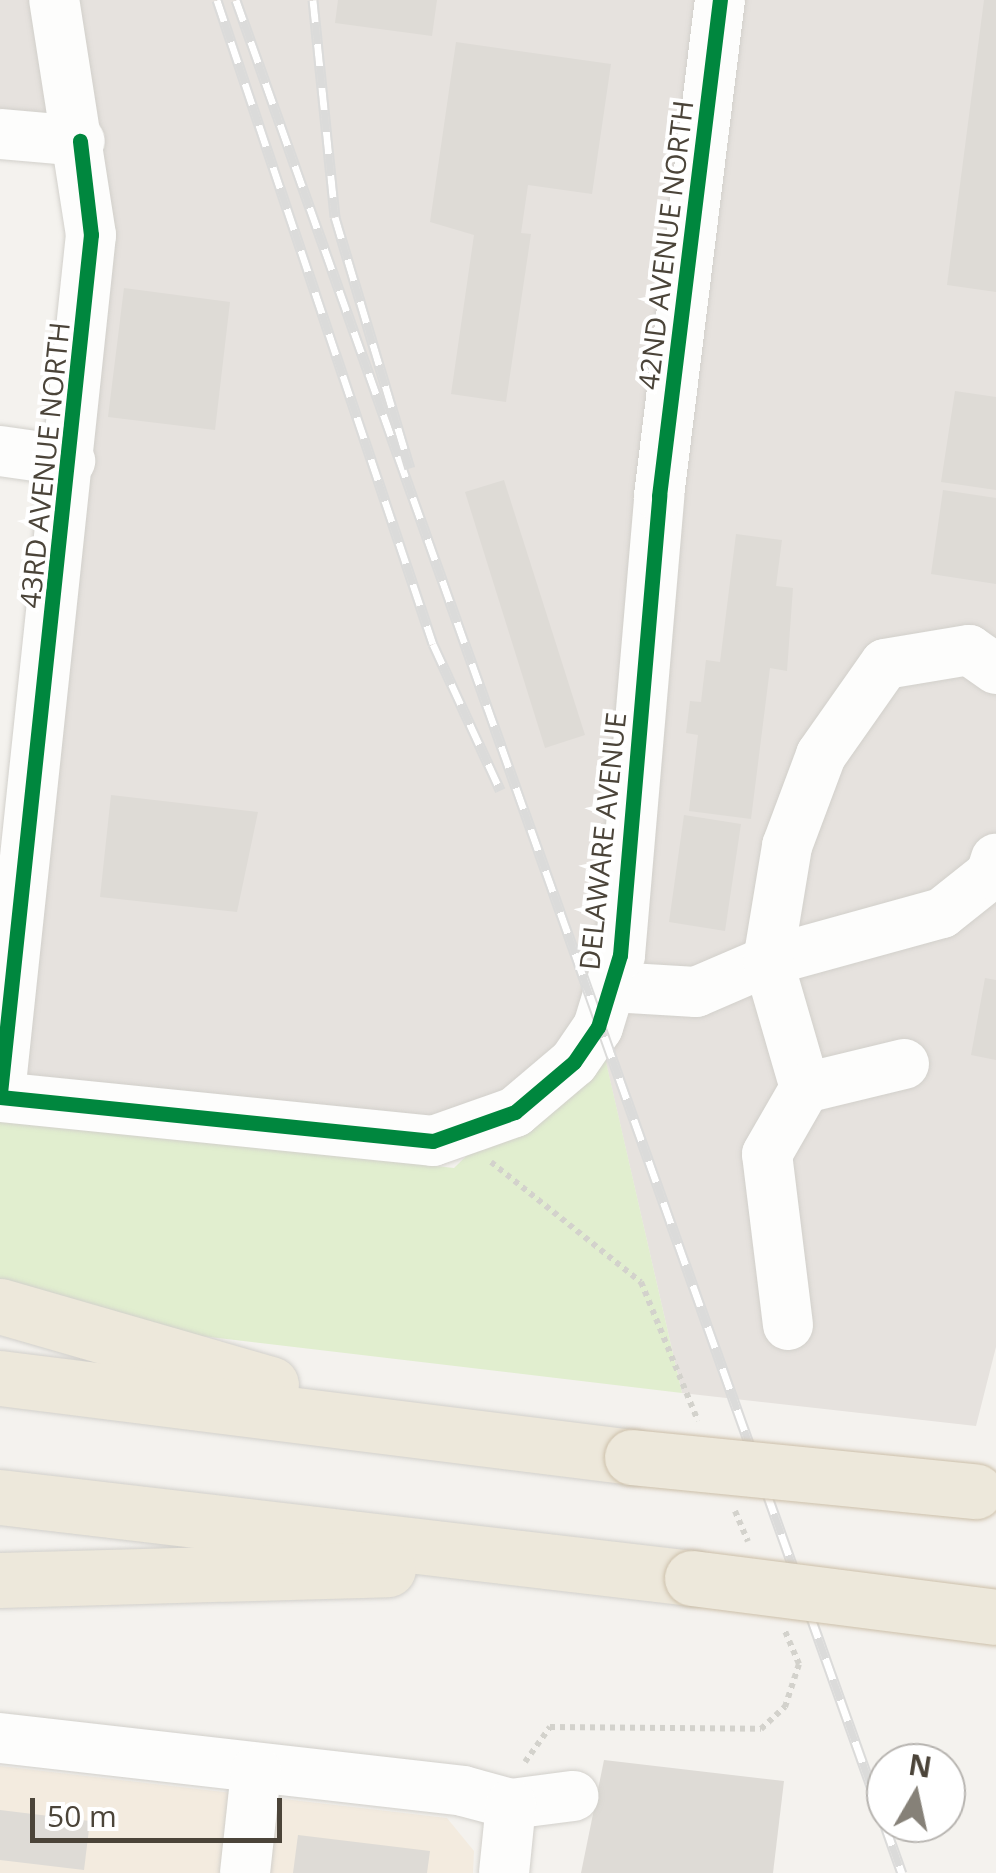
<!DOCTYPE html>
<html>
<head>
<meta charset="utf-8">
<style>
	body { margin:0 }
	#map { position:relative; width:996px; height:1873px; overflow:hidden; background:#f4f2ee; font-family:"Open Sans",sans-serif }
	div>[style] { position:absolute }
	[style*='--x'] { left:calc(var(--x)*1px); top:calc(var(--y)*1px); width:calc(var(--w)*1px); rotate:calc(var(--a)*1deg) }
	.commercial>* { inset:0; background:#f3ebdf }
	.industrial>* { inset:0; background:#e6e2de }
	.green>* { inset:0; background:#e1eecf }
	.building>* { inset:0; background:#dedbd6 }
	.path>* { height:6px; margin-top:-3px; transform-origin:0; background:repeating-linear-gradient(90deg,#d3d2cc 0 5px,transparent 0 10px) }
	.roads { filter:drop-shadow(0 0 2px #d2d0cb) drop-shadow(0 0 2px #d2d0cb) }
	.minor>* { height:50px; margin:-25px; padding:0 25px; transform-origin:25px; border-radius:25px; background:#fdfdfc }
	.highway>* { height:55px; margin:-27.5px; padding:0 27.5px; transform-origin:27.5px; border-radius:27.5px; background:#ede8db }
	.rail>* { height:11px; margin-top:-5.5px; transform-origin:0; background:repeating-linear-gradient(90deg,#fff 0 22px,#dbdbda 0 44px); box-sizing:border-box; border-block:2px solid #dbdbda }
	.bridges { filter:drop-shadow(0 0 2px #ccbfa9) drop-shadow(0 0 2px #ccbfa9) }
	.highway-bridge>* { height:55px; margin:-27.5px; padding:0 27.5px; transform-origin:27.5px; border-radius:27.5px; background:#ede8db }
	.cycleway>* { height:15px; margin:-7.5px; padding:0 7.5px; transform-origin:7.5px; border-radius:7.5px; background:#00873e }
	span { translate:-50% -50%; white-space:nowrap; text-align:center; line-height:1.15; -webkit-text-stroke:8px #fff; paint-order:stroke }
	.street-label { font-size:28px; color:#4b4439 }
	.north { position:absolute; left:866px; top:1743px; width:100px; height:100px; box-sizing:border-box; background:#fff; border:2px solid #b7b4b0; border-radius:50%; rotate:9deg; font-size:28px; font-weight:700; line-height:40px; text-align:center; color:#4b4439 }
	.north::after { content:''; display:block; margin:auto; width:35px; height:45px; background:#868178; clip-path:polygon(50% 0,100% 100%,50% 72%,0 100%) }
	.scale { position:absolute; left:30px; top:1798px; width:252px; height:45px; box-sizing:border-box; border:5px solid #4b4439; border-top:0; padding-left:12px; font-size:30px; line-height:35px; white-space:nowrap; color:#4b4439; -webkit-text-stroke:8px #fff; paint-order:stroke }
</style>
</head>
<body>
<div id="map">
	<div class="commercial">
		<i style="clip-path:polygon(0 1766px,447px 1818px,474px 1851px,473px 1873px,0 1873px)"></i>
	</div>
	<div class="industrial">
		<i style="clip-path:polygon(0 0,996px 0,996px 1347px,976px 1426px,682px 1393px,598px 1028px,433px 1141px,0 1097px,80px 142px,0 134px)"></i>
	</div>
	<div class="green">
		<i style="clip-path:polygon(598px 1027px,682px 1393px,0 1312px,0 1117px,454px 1168px)"></i>
	</div>
	<div class="building">
		<i style="clip-path:polygon(338px 0,437px 0,432px 36px,335px 23px)"></i>
		<i style="clip-path:polygon(984px 0,996px 0,996px 292px,947px 285px)"></i>
		<i style="clip-path:polygon(456px 42px,611px 64px,592px 194px,528px 185px,521px 233px,531px 234px,506px 402px,451px 394px,474px 235px,430px 222px)"></i>
		<i style="clip-path:polygon(124px 288px,230px 302px,215px 430px,108px 417px)"></i>
		<i style="clip-path:polygon(955px 391px,996px 397px,996px 490px,941px 482px)"></i>
		<i style="clip-path:polygon(504px 480px,585px 735px,545px 748px,465px 492px)"></i>
		<i style="clip-path:polygon(943px 490px,996px 498px,996px 584px,931px 574px)"></i>
		<i style="clip-path:polygon(736px 534px,782px 540px,776px 586px,793px 588px,787px 671px,770px 668px,751px 819px,689px 811px,698px 735px,686px 733px,690px 701px,701px 702px,706px 660px,720px 662px)"></i>
		<i style="clip-path:polygon(111px 795px,258px 812px,237px 912px,100px 897px)"></i>
		<i style="clip-path:polygon(684px 815px,741px 824px,725px 931px,669px 922px)"></i>
		<i style="clip-path:polygon(985px 978px,996px 980px,996px 1060px,971px 1055px)"></i>
		<i style="clip-path:polygon(604px 1760px,784px 1781px,773px 1873px,581px 1873px)"></i>
		<i style="clip-path:polygon(0 1810px,90px 1821px,84px 1870px,0 1860px)"></i>
		<i style="clip-path:polygon(298px 1835px,430px 1851px,427px 1873px,293px 1873px)"></i>
	</div>
	<div class="path">
		<i style="--x:491;--y:1162;--w:192;--a:38.7"></i>
		<i style="--x:641;--y:1282;--w:150;--a:67.7"></i>
		<i style="--x:735;--y:1511;--w:33;--a:67"></i>
		<i style="--x:525;--y:1762;--w:43;--a:-54.5"></i>
		<i style="--x:550;--y:1727;--w:211;--a:0.5"></i>
		<i style="--x:761;--y:1729;--w:33;--a:-43"></i>
		<i style="--x:785;--y:1707;--w:45;--a:-72"></i>
		<i style="--x:799;--y:1664;--w:36;--a:-113"></i>
	</div>
	<div class="roads">
		<div class="minor">
			<i style="--x:0;--y:134;--w:80;--a:5"></i>
			<i style="--x:0;--y:451;--w:71;--a:8.1"></i>
			<i style="--x:612;--y:987;--w:84;--a:3.4"></i>
			<i style="--x:696;--y:992;--w:78;--a:-23.3"></i>
			<i style="--x:768;--y:961;--w:180;--a:-15.4"></i>
			<i style="--x:942;--y:913;--w:63;--a:-38.5"></i>
			<i style="--x:991;--y:874;--w:16;--a:-72"></i>
			<i style="--x:904;--y:1064;--w:102;--a:166.4"></i>
			<i style="--x:805;--y:1088;--w:132;--a:-106.2"></i>
			<i style="--x:768;--y:961;--w:117;--a:-80.6"></i>
			<i style="--x:787;--y:846;--w:97;--a:-69.5"></i>
			<i style="--x:821;--y:755;--w:111;--a:-54.9"></i>
			<i style="--x:885;--y:664;--w:85;--a:-9.5"></i>
			<i style="--x:969;--y:650;--w:33;--a:35"></i>
			<i style="--x:0;--y:1093;--w:863;--a:-83.95"></i>
			<i style="--x:91;--y:235;--w:238;--a:-98.9"></i>
			<i style="--x:0;--y:1097;--w:435;--a:5.8"></i>
			<i style="--x:433;--y:1141;--w:87;--a:-19.5"></i>
			<i style="--x:515;--y:1112;--w:77;--a:-40.3"></i>
			<i style="--x:574;--y:1062;--w:42;--a:-55.6"></i>
			<i style="--x:598;--y:1027;--w:75;--a:-73"></i>
			<i style="--x:620;--y:955;--w:461;--a:-85.1"></i>
			<i style="--x:659;--y:496;--w:500;--a:-83"></i>
			<i style="--x:788;--y:1325;--w:172;--a:-97"></i>
			<i style="--x:767;--y:1154;--w:76;--a:-60.1"></i>
			<i style="--x:0;--y:1738;--w:466;--a:6.5"></i>
			<i style="--x:463;--y:1791;--w:50;--a:15.2"></i>
			<i style="--x:511;--y:1804;--w:63;--a:-7.4"></i>
			<i style="--x:245;--y:1873;--w:103;--a:-83.8"></i>
			<i style="--x:504;--y:1873;--w:69;--a:-84.2"></i>
		</div>
		<div class="highway">
			<i style="--x:0;--y:1306;--w:282;--a:16.1"></i>
			<i style="--x:0;--y:1378;--w:637;--a:7.13"></i>
			<i style="--x:0;--y:1497;--w:697;--a:6.68"></i>
			<i style="--x:0;--y:1580;--w:388;--a:-1.6"></i>
		</div>
	</div>
	<div class="rail">
		<i style="--x:217;--y:0;--w:679;--a:71.46"></i>
		<i style="--x:433;--y:644;--w:161;--a:65.3"></i>
		<i style="--x:236;--y:0;--w:1988;--a:70.43"></i>
		<i style="--x:313;--y:0;--w:218;--a:84.2"></i>
		<i style="--x:335;--y:217;--w:262;--a:73.4"></i>
	</div>
	<div class="bridges">
		<div class="highway-bridge">
			<i style="--x:632;--y:1457;--w:345;--a:5.7"></i>
			<i style="--x:692;--y:1578;--w:306;--a:7.3"></i>
		</div>
	</div>
	<div class="cycleway">
		<i style="--x:0;--y:1093;--w:863;--a:-83.95"></i>
		<i style="--x:91;--y:235;--w:95;--a:-96.7"></i>
		<i style="--x:0;--y:1097;--w:435;--a:5.8"></i>
		<i style="--x:433;--y:1141;--w:87;--a:-19.5"></i>
		<i style="--x:515;--y:1112;--w:77;--a:-40.3"></i>
		<i style="--x:574;--y:1062;--w:42;--a:-55.6"></i>
		<i style="--x:598;--y:1027;--w:75;--a:-73"></i>
		<i style="--x:620;--y:955;--w:461;--a:-85.1"></i>
		<i style="--x:659;--y:496;--w:500;--a:-83"></i>
	</div>
	<div class="street-label">
		<span style="left:665px;top:245px;rotate:-83deg">42ND AVENUE NORTH</span>
		<span style="left:44px;top:465px;rotate:-84deg">43RD AVENUE NORTH</span>
		<span style="left:602px;top:841px;rotate:-84deg">DELAWARE AVENUE</span>
	</div>
	<div class="north">N</div>
	<div class="scale">50 m</div>
</div>
</body>
</html>
